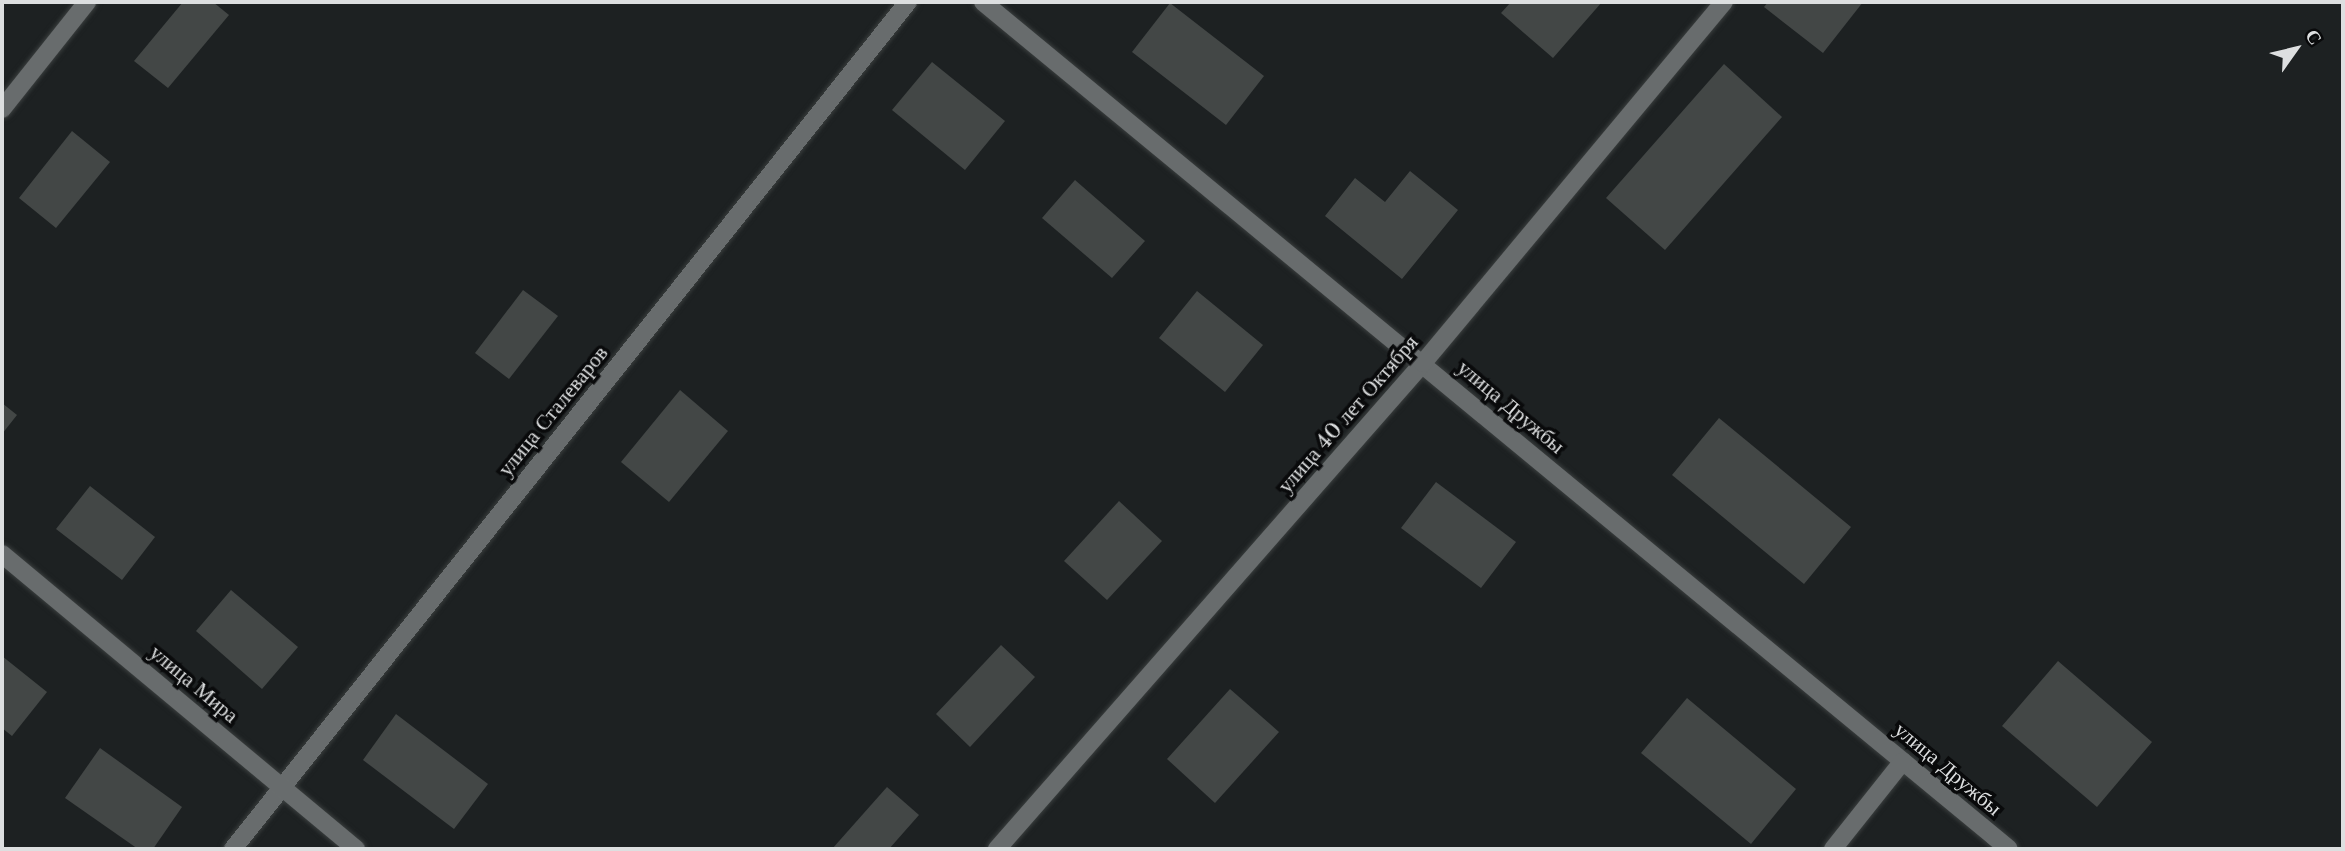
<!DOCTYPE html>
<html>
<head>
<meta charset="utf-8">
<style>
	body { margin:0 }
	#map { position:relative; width:2345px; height:851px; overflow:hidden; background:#1d2122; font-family:"Libre Baskerville",serif }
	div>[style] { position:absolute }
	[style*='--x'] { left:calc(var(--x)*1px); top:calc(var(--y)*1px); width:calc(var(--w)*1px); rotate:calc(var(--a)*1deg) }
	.building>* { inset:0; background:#434746 }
	.roads { filter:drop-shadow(0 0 2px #3a3e3e) drop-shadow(0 0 2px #3a3e3e) }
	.street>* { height:18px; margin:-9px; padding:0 9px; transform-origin:9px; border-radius:9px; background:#686c6d }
	.secondary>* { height:18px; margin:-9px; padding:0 9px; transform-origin:9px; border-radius:9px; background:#686c6d }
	span { translate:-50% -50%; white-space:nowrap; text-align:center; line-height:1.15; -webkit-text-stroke:7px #090a0b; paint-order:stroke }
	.street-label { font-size:21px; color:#dddfe0 }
	.frame { position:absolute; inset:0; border:4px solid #dddfe0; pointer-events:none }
	.north { position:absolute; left:2261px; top:14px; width:70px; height:70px; -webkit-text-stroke:5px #090a0b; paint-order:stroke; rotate:56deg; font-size:19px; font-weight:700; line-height:28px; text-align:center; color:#dddfe0 }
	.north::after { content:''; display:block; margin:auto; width:24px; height:32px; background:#dddfe0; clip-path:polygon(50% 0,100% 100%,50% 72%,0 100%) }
</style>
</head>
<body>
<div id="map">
	<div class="building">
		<i style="clip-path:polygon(183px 2px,213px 2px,229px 15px,168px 88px,134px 61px)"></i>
		<i style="clip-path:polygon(1511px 2px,1602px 2px,1553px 58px,1501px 13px)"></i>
		<i style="clip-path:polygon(1768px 2px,1863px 2px,1823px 53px,1764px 7px)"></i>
		<i style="clip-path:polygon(1170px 3px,1264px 76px,1226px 125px,1132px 52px)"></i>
		<i style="clip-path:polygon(932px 62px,1005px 121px,965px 170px,892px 110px)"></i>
		<i style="clip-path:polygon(1724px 64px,1782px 117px,1665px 250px,1606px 198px)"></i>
		<i style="clip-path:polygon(72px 131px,110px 162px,56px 228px,19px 198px)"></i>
		<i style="clip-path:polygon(1410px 171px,1458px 210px,1402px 279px,1325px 216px,1355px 178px,1385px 202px)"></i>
		<i style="clip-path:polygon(1075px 180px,1145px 241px,1112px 278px,1042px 218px)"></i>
		<i style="clip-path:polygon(523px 290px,558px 316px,509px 379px,475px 353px)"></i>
		<i style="clip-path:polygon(1197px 291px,1263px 345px,1225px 392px,1159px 338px)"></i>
		<i style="clip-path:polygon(680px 390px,728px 431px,669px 502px,621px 462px)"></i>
		<i style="clip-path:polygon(2px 403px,17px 415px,2px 434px)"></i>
		<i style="clip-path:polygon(1719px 418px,1851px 527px,1804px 584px,1672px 475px)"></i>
		<i style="clip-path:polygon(1436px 482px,1516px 542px,1481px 588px,1401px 528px)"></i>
		<i style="clip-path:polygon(90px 486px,155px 537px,122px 580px,56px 529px)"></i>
		<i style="clip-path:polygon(1119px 501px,1162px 541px,1107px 600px,1064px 561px)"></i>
		<i style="clip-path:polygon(231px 590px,298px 647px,262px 689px,196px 631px)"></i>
		<i style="clip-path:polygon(1001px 645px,1035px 677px,970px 747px,936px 714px)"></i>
		<i style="clip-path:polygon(2px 656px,47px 692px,12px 736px,2px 728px)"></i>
		<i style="clip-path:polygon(2058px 661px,2152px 742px,2097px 807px,2002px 726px)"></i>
		<i style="clip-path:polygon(1230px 689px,1279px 732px,1215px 803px,1167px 759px)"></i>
		<i style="clip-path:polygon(1687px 698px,1796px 789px,1751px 844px,1641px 753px)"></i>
		<i style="clip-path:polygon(396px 714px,488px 784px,454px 829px,363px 760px)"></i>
		<i style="clip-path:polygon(100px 748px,182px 807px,153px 849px,138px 849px,65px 798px)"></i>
		<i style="clip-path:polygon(887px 787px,919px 815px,889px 849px,832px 849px)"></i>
	</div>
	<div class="roads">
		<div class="street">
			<i style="--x:983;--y:2;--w:1330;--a:39.54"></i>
			<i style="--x:2;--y:109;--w:137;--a:-51.5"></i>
			<i style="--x:233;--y:849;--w:1083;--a:-51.45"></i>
			<i style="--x:997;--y:849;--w:646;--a:-48.76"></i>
			<i style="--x:1423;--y:363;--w:470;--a:-50.2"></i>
			<i style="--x:1833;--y:849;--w:112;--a:-51.5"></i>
		</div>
		<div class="secondary">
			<i style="--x:2;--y:554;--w:461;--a:39.8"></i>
		</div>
	</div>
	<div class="street-label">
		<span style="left:1511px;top:407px;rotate:40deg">улица Дружбы</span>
		<span style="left:553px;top:411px;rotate:-51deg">улица Сталеваров</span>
		<span style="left:1348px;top:414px;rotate:-49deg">улица 40 лет Октября</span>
		<span style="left:194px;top:684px;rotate:40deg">улица Мира</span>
		<span style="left:1948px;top:769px;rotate:40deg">улица Дружбы</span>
	</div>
	<div class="frame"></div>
	<div class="north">С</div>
</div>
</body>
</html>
